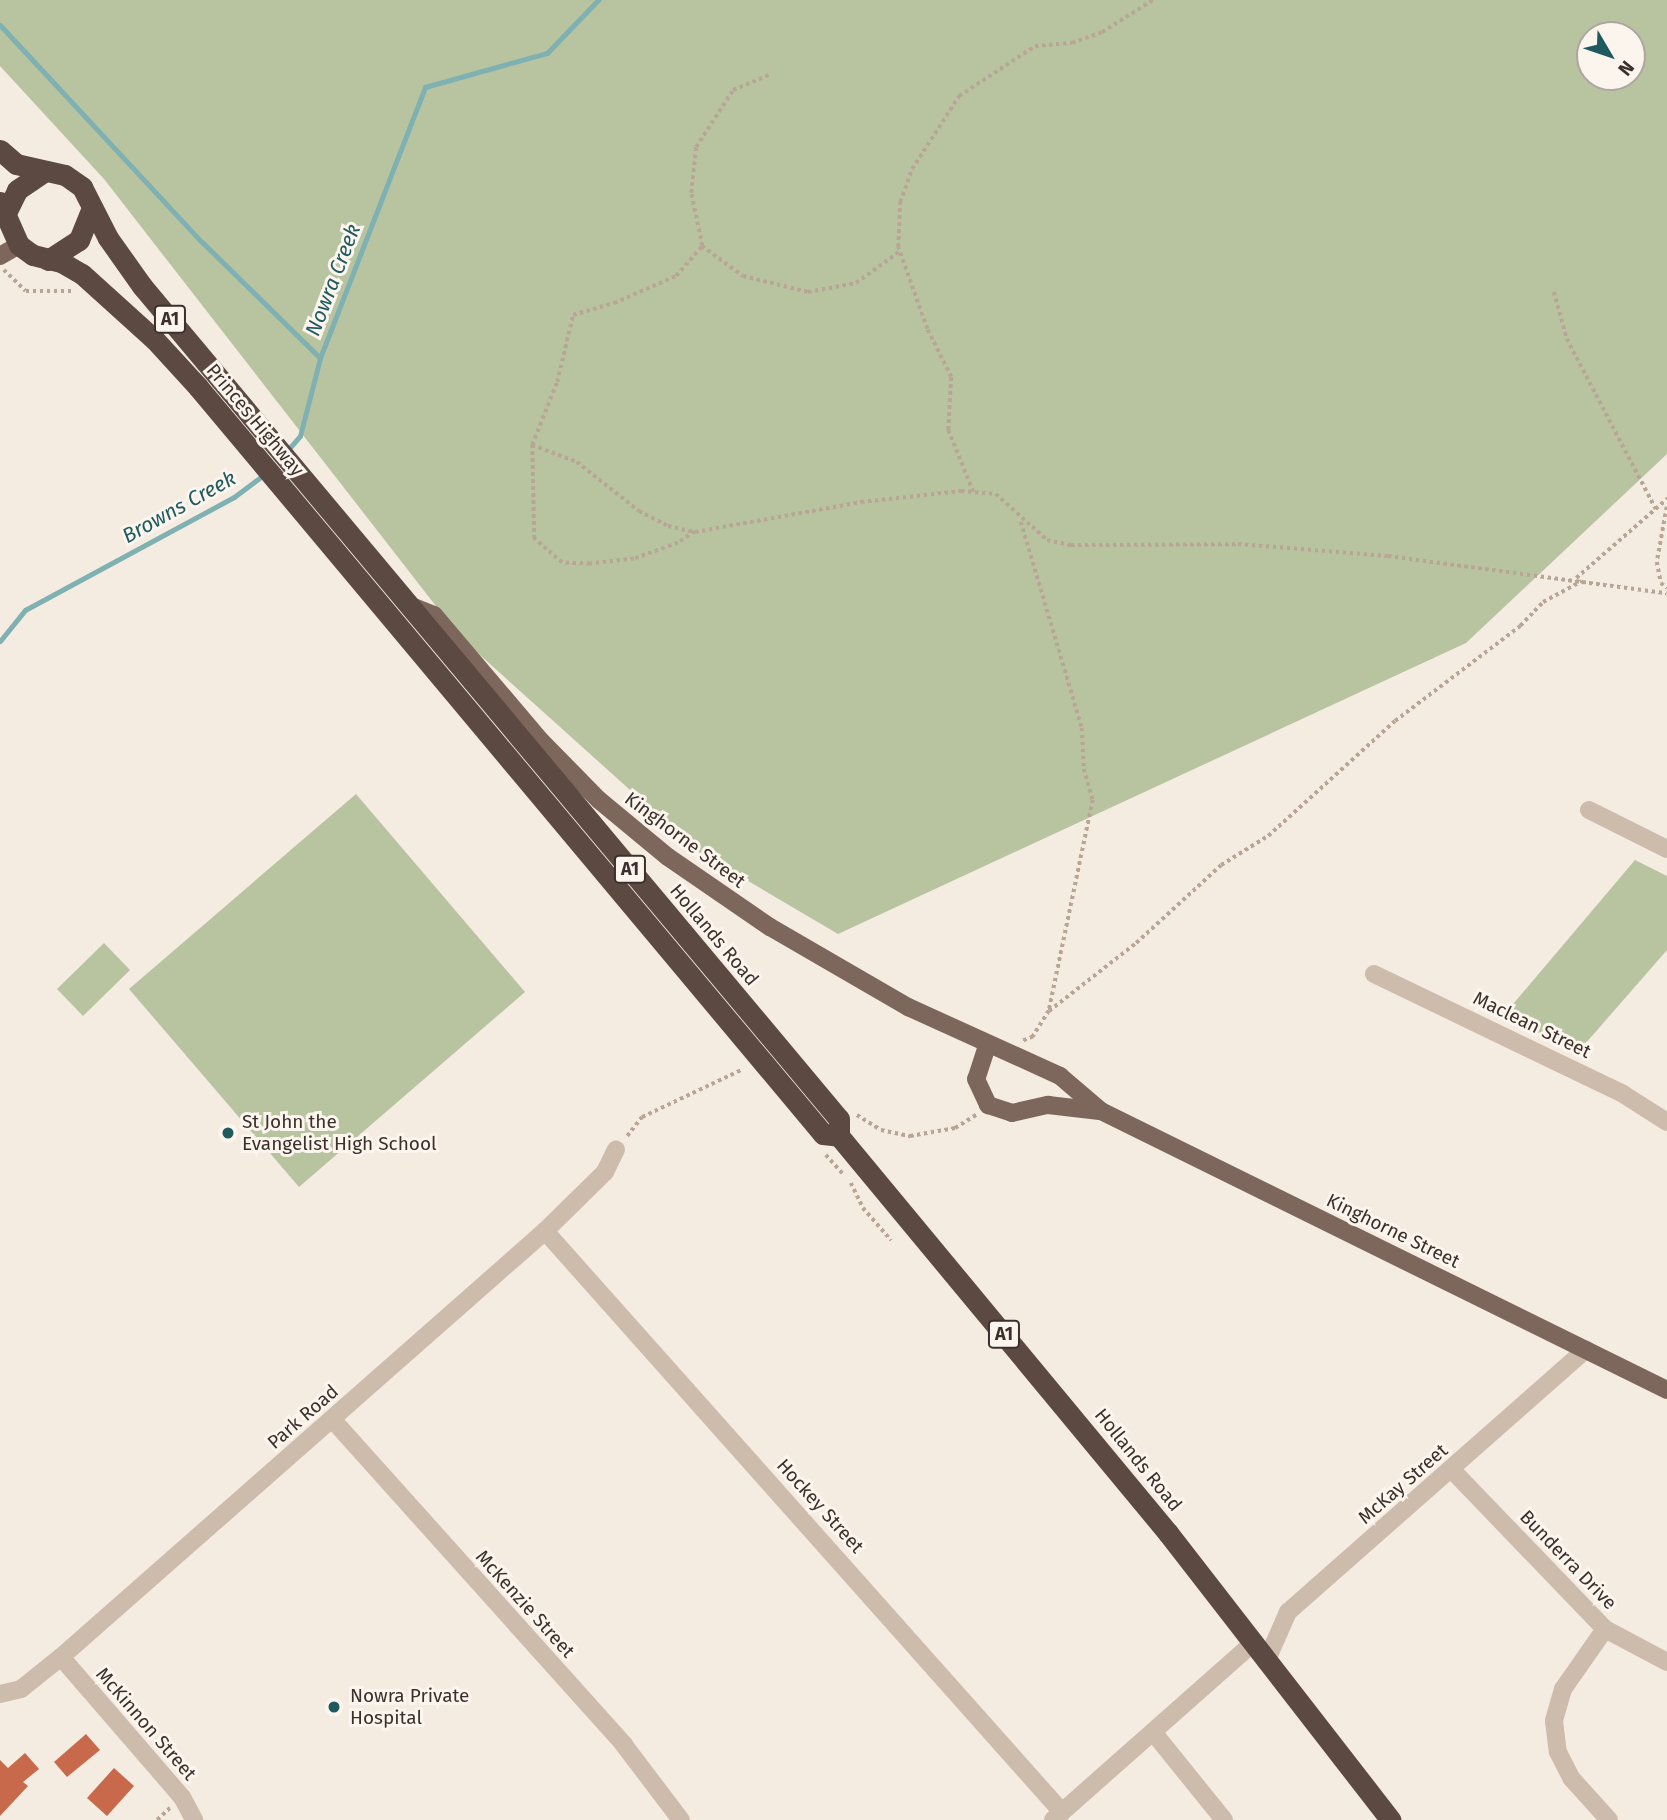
<!DOCTYPE html>
<html>
<head>
<meta charset="utf-8">
<style>
	body { margin:0 }
	#map { position:relative; width:1667px; height:1820px; overflow:hidden; background:#f4ebe1; font-family:"Fira Sans",sans-serif }
	div>[style] { position:absolute }
	[style*='--x'] { left:calc(var(--x)*1px); top:calc(var(--y)*1px); width:calc(var(--w)*1px); rotate:calc(var(--a)*1deg) }
	.green>* { inset:0; background:#b8c4a0 }
	.stream>* { height:5px; margin:-2.5px; padding:0 2.5px; transform-origin:2.5px; border-radius:2.5px; background:#7fb0b2 }
	.building>* { inset:0; background:#c8694b }
	.path>* { height:3.5px; margin-top:-1.75px; transform-origin:0; background:repeating-linear-gradient(90deg,#b9a596 0 3.5px,transparent 0 7px) }
	.minor>* { height:18px; margin:-9px; padding:0 9px; transform-origin:9px; border-radius:9px; background:#cdbbac }
	.major>* { height:18px; margin:-9px; padding:0 9px; transform-origin:9px; border-radius:9px; background:#7d675c }
	.highway>* { height:21px; margin:-10.5px; padding:0 10.5px; transform-origin:10.5px; border-radius:10.5px; background:#5c4a42 }
	.dots>* { width:19px; height:19px; translate:-50% -50%; box-sizing:border-box; border:4px solid #fbf5ee; border-radius:50% }
	span { translate:-50% -50%; white-space:nowrap; text-align:center; line-height:1.15; -webkit-text-stroke:6px #fbf5ee; paint-order:stroke }
	.shield-label span { padding:2px 5px; background:#fbf5ee; border:2px solid; border-radius:5px; -webkit-text-stroke-width:0 }
	.shield-label { font-size:18px; color:#3b302b; font-weight:700 }
	.street-label { font-size:19px; color:#3b302b }
	.poi-label { font-size:19px; color:#3b302b }
	.left { translate:0 -50%; text-align:left }
	.water-label { font-size:21px; color:#1f5a5e; font-style:italic }
	.north { position:absolute; left:1576px; top:21px; width:70px; height:70px; box-sizing:border-box; background:#fbf5ee; border:2px solid #aea6a0; border-radius:50%; rotate:129deg; font-size:19px; font-weight:700; line-height:28px; text-align:center; color:#3b302b }
	.north::after { content:''; display:block; margin:auto; width:24px; height:32px; background:#1f5a5e; clip-path:polygon(50% 0,100% 100%,50% 72%,0 100%) }
</style>
</head>
<body>
<div id="map">
	<div class="green">
		<i style="clip-path:polygon(evenodd,0 0,1667px 0,1667px 454px,1466px 643px,838px 934px,699px 852px,460px 637px,104px 179px,0 66px,0 0,1590px 35px,1632px 35px,1632px 77px,1590px 77px,1590px 35px)"></i>
		<i style="clip-path:polygon(356px 794px,525px 992px,299px 1187px,129px 989px)"></i>
		<i style="clip-path:polygon(1635px 860px,1667px 876px,1667px 950px,1578px 1052px,1503px 1016px)"></i>
		<i style="clip-path:polygon(104px 943px,130px 970px,83px 1016px,57px 989px)"></i>
	</div>
	<div class="stream">
		<i style="--x:0;--y:25;--w:296;--a:47.1"></i>
		<i style="--x:202;--y:242;--w:165;--a:44.5"></i>
		<i style="--x:320;--y:358;--w:291;--a:-68.8"></i>
		<i style="--x:425;--y:87;--w:127;--a:-15.6"></i>
		<i style="--x:547;--y:53;--w:74;--a:-46.1"></i>
		<i style="--x:286;--y:452;--w:21;--a:-49"></i>
		<i style="--x:300;--y:436;--w:81;--a:-75.6"></i>
		<i style="--x:0;--y:641;--w:40;--a:-51"></i>
		<i style="--x:25;--y:610;--w:238;--a:-28.4"></i>
		<i style="--x:234;--y:497;--w:38;--a:-37"></i>
	</div>
	<div class="building">
		<i style="clip-path:polygon(86px 1734px,100px 1750px,67px 1777px,54px 1762px)"></i>
		<i style="clip-path:polygon(25px 1753px,39px 1769px,23px 1782px,28px 1786px,0 1816px,0 1760px,8px 1768px)"></i>
		<i style="clip-path:polygon(114px 1768px,134px 1786px,107px 1816px,87px 1798px)"></i>
	</div>
	<div class="path">
		<i style="--x:702;--y:246;--w:54;--a:-101.7"></i>
		<i style="--x:691;--y:193;--w:46;--a:-83.8"></i>
		<i style="--x:696;--y:147;--w:68;--a:-57"></i>
		<i style="--x:733;--y:90;--w:41;--a:-22.8"></i>
		<i style="--x:4;--y:270;--w:30;--a:44"></i>
		<i style="--x:26;--y:291;--w:46;--a:0"></i>
		<i style="--x:1554;--y:292;--w:49;--a:74.5"></i>
		<i style="--x:1567;--y:339;--w:192;--a:62.4"></i>
		<i style="--x:532;--y:445;--w:48;--a:20.7"></i>
		<i style="--x:577;--y:462;--w:79;--a:38.3"></i>
		<i style="--x:639;--y:511;--w:33;--a:27"></i>
		<i style="--x:668;--y:526;--w:28;--a:13"></i>
		<i style="--x:695;--y:532;--w:169;--a:-10.2"></i>
		<i style="--x:861;--y:502;--w:101;--a:-6.3"></i>
		<i style="--x:961;--y:491;--w:35;--a:5"></i>
		<i style="--x:996;--y:494;--w:69;--a:42"></i>
		<i style="--x:1047;--y:540;--w:25;--a:12"></i>
		<i style="--x:1071;--y:545;--w:167;--a:-0.3"></i>
		<i style="--x:1238;--y:544;--w:150;--a:4.6"></i>
		<i style="--x:1388;--y:556;--w:281;--a:7.6"></i>
		<i style="--x:973;--y:492;--w:67;--a:-112"></i>
		<i style="--x:948;--y:430;--w:53;--a:-86.8"></i>
		<i style="--x:951;--y:377;--w:54;--a:-116.6"></i>
		<i style="--x:927;--y:329;--w:87;--a:-109.5"></i>
		<i style="--x:898;--y:247;--w:45;--a:-87.5"></i>
		<i style="--x:900;--y:202;--w:35;--a:-70"></i>
		<i style="--x:912;--y:169;--w:87;--a:-57.2"></i>
		<i style="--x:959;--y:96;--w:91;--a:-33.3"></i>
		<i style="--x:1035;--y:46;--w:37;--a:-5"></i>
		<i style="--x:1072;--y:43;--w:32;--a:-20"></i>
		<i style="--x:1102;--y:32;--w:60;--a:-32.1"></i>
		<i style="--x:1667;--y:507;--w:56;--a:100.3"></i>
		<i style="--x:1657;--y:562;--w:21;--a:79"></i>
		<i style="--x:1661;--y:583;--w:8;--a:40"></i>
		<i style="--x:1021;--y:522;--w:215;--a:73.5"></i>
		<i style="--x:1082;--y:728;--w:41;--a:87.2"></i>
		<i style="--x:1084;--y:769;--w:32;--a:74"></i>
		<i style="--x:1093;--y:800;--w:216;--a:101.8"></i>
		<i style="--x:1049;--y:1011;--w:31;--a:122"></i>
		<i style="--x:1033;--y:1037;--w:11;--a:158"></i>
		<i style="--x:695;--y:532;--w:20;--a:147"></i>
		<i style="--x:678;--y:543;--w:47;--a:160"></i>
		<i style="--x:634;--y:559;--w:44;--a:173.5"></i>
		<i style="--x:590;--y:564;--w:28;--a:-178"></i>
		<i style="--x:562;--y:563;--w:37;--a:-139"></i>
		<i style="--x:534;--y:539;--w:94;--a:-91.2"></i>
		<i style="--x:532;--y:445;--w:68;--a:-68.4"></i>
		<i style="--x:557;--y:382;--w:69;--a:-76.6"></i>
		<i style="--x:573;--y:315;--w:43;--a:-16.3"></i>
		<i style="--x:614;--y:303;--w:68;--a:-23.5"></i>
		<i style="--x:676;--y:276;--w:40;--a:-49"></i>
		<i style="--x:702;--y:246;--w:51;--a:36.2"></i>
		<i style="--x:743;--y:276;--w:67;--a:13.8"></i>
		<i style="--x:808;--y:292;--w:49;--a:-10.6"></i>
		<i style="--x:856;--y:283;--w:54;--a:-36"></i>
		<i style="--x:1576;--y:578;--w:121;--a:-41"></i>
		<i style="--x:1049;--y:1011;--w:110;--a:-38"></i>
		<i style="--x:1136;--y:943;--w:115;--a:-42.5"></i>
		<i style="--x:1221;--y:865;--w:55;--a:-31.7"></i>
		<i style="--x:1268;--y:836;--w:171;--a:-42.2"></i>
		<i style="--x:1395;--y:721;--w:157;--a:-37.2"></i>
		<i style="--x:1520;--y:626;--w:33;--a:-46"></i>
		<i style="--x:1543;--y:602;--w:44;--a:-28.3"></i>
		<i style="--x:857;--y:1115;--w:28;--a:32"></i>
		<i style="--x:881;--y:1130;--w:30;--a:12"></i>
		<i style="--x:910;--y:1136;--w:46;--a:-10.1"></i>
		<i style="--x:955;--y:1128;--w:25;--a:-32"></i>
		<i style="--x:627;--y:1136;--w:24;--a:-52"></i>
		<i style="--x:642;--y:1117;--w:112;--a:-25.4"></i>
		<i style="--x:826;--y:1155;--w:27;--a:48"></i>
		<i style="--x:851;--y:1183;--w:28;--a:64"></i>
		<i style="--x:863;--y:1208;--w:43;--a:48.8"></i>
		<i style="--x:157;--y:1820;--w:18;--a:-43"></i>
	</div>
	<div class="minor">
		<i style="--x:1589;--y:810;--w:87;--a:26.6"></i>
		<i style="--x:1374;--y:974;--w:276;--a:25.7"></i>
		<i style="--x:1623;--y:1094;--w:52;--a:32.5"></i>
		<i style="--x:545;--y:1231;--w:778;--a:48.34"></i>
		<i style="--x:332;--y:1419;--w:438;--a:48.1"></i>
		<i style="--x:624;--y:1745;--w:94;--a:52.8"></i>
		<i style="--x:1452;--y:1470;--w:221;--a:46.1"></i>
		<i style="--x:1605;--y:1629;--w:70;--a:28"></i>
		<i style="--x:1605;--y:1629;--w:73;--a:125"></i>
		<i style="--x:1563;--y:1689;--w:33;--a:106"></i>
		<i style="--x:1554;--y:1721;--w:31;--a:83"></i>
		<i style="--x:1558;--y:1752;--w:30;--a:63"></i>
		<i style="--x:1572;--y:1779;--w:55;--a:47.9"></i>
		<i style="--x:61;--y:1657;--w:185;--a:49.2"></i>
		<i style="--x:182;--y:1797;--w:26;--a:62"></i>
		<i style="--x:1266;--y:1662;--w:55;--a:-66.3"></i>
		<i style="--x:1288;--y:1612;--w:397;--a:-41.4"></i>
		<i style="--x:0;--y:1694;--w:22;--a:-13"></i>
		<i style="--x:21;--y:1689;--w:51;--a:-38.7"></i>
		<i style="--x:61;--y:1657;--w:645;--a:-41.35"></i>
		<i style="--x:545;--y:1231;--w:84;--a:-44.5"></i>
		<i style="--x:605;--y:1172;--w:25;--a:-64"></i>
		<i style="--x:1153;--y:1732;--w:113;--a:51.1"></i>
		<i style="--x:1053;--y:1820;--w:266;--a:-41.5"></i>
	</div>
	<div class="major">
		<i style="--x:0;--y:256;--w:22;--a:-30"></i>
		<i style="--x:409;--y:605;--w:27;--a:22"></i>
		<i style="--x:434;--y:615;--w:165;--a:49.7"></i>
		<i style="--x:541;--y:741;--w:83;--a:45.5"></i>
		<i style="--x:599;--y:800;--w:89;--a:39.6"></i>
		<i style="--x:668;--y:857;--w:124;--a:34.5"></i>
		<i style="--x:770;--y:927;--w:160;--a:30.1"></i>
		<i style="--x:908;--y:1007;--w:167;--a:24.4"></i>
		<i style="--x:1060;--y:1076;--w:54;--a:40.5"></i>
		<i style="--x:1101;--y:1111;--w:631;--a:26.24"></i>
		<i style="--x:987;--y:1046;--w:35;--a:108"></i>
		<i style="--x:976;--y:1079;--w:29;--a:65"></i>
		<i style="--x:988;--y:1105;--w:25;--a:18"></i>
		<i style="--x:1012;--y:1113;--w:37;--a:-13"></i>
		<i style="--x:1048;--y:1105;--w:52;--a:6.6"></i>
	</div>
	<div class="highway">
		<i style="--x:0;--y:150;--w:21;--a:41"></i>
		<i style="--x:16;--y:164;--w:50;--a:12.7"></i>
		<i style="--x:65;--y:175;--w:21;--a:35"></i>
		<i style="--x:82;--y:187;--w:57;--a:63"></i>
		<i style="--x:108;--y:238;--w:59;--a:54.7"></i>
		<i style="--x:142;--y:286;--w:1086;--a:50.08"></i>
		<i style="--x:839;--y:1119;--w:17;--a:90"></i>
		<i style="--x:839;--y:1136;--w:516;--a:50.35"></i>
		<i style="--x:1168;--y:1533;--w:363;--a:52.2"></i>
		<i style="--x:0;--y:202;--w:47;--a:66.2"></i>
		<i style="--x:19;--y:245;--w:17;--a:36"></i>
		<i style="--x:33;--y:255;--w:29;--a:14"></i>
		<i style="--x:61;--y:262;--w:24;--a:30"></i>
		<i style="--x:82;--y:274;--w:98;--a:42.1"></i>
		<i style="--x:155;--y:340;--w:64;--a:47.5"></i>
		<i style="--x:198;--y:387;--w:974;--a:50.08"></i>
		<i style="--x:823;--y:1134;--w:16;--a:7"></i>
		<i style="--x:6;--y:213;--w:25;--a:-64"></i>
		<i style="--x:17;--y:190;--w:32;--a:-34"></i>
		<i style="--x:48;--y:260;--w:37;--a:-33"></i>
		<i style="--x:79;--y:240;--w:35;--a:-68"></i>
	</div>
	<div class="dots">
		<i style="left:228px;top:1133px;background:#1f5a5e"></i>
		<i style="left:334px;top:1707px;background:#1f5a5e"></i>
	</div>
	<div class="shield-label">
		<span style="left:170px;top:319px">A1</span>
		<span style="left:630px;top:869px">A1</span>
		<span style="left:1004px;top:1334px">A1</span>
	</div>
	<div class="street-label">
		<span style="left:255px;top:420px;rotate:50deg">Princes Highway</span>
		<span style="left:685px;top:840px;rotate:37deg">Kinghorne Street</span>
		<span style="left:714px;top:935px;rotate:50deg">Hollands Road</span>
		<span style="left:1532px;top:1025px;rotate:26deg">Maclean Street</span>
		<span style="left:1393px;top:1231px;rotate:26deg">Kinghorne Street</span>
		<span style="left:303px;top:1417px;rotate:-41deg">Park Road</span>
		<span style="left:1138px;top:1460px;rotate:51deg">Hollands Road</span>
		<span style="left:1403px;top:1484px;rotate:-41deg">McKay Street</span>
		<span style="left:820px;top:1506px;rotate:48deg">Hockey Street</span>
		<span style="left:1568px;top:1560px;rotate:46deg">Bunderra Drive</span>
		<span style="left:525px;top:1604px;rotate:48deg">McKenzie Street</span>
		<span style="left:146px;top:1724px;rotate:49deg">McKinnon Street</span>
	</div>
	<div class="poi-label">
		<span class="left" style="left:242px;top:1133px">St John the<br>Evangelist High School</span>
		<span class="left" style="left:350px;top:1707px">Nowra Private<br>Hospital</span>
	</div>
	<div class="water-label">
		<span style="left:333px;top:280px;rotate:-69deg">Nowra Creek</span>
		<span style="left:179px;top:507px;rotate:-29deg">Browns Creek</span>
	</div>
	<div class="north">N</div>
</div>
</body>
</html>
